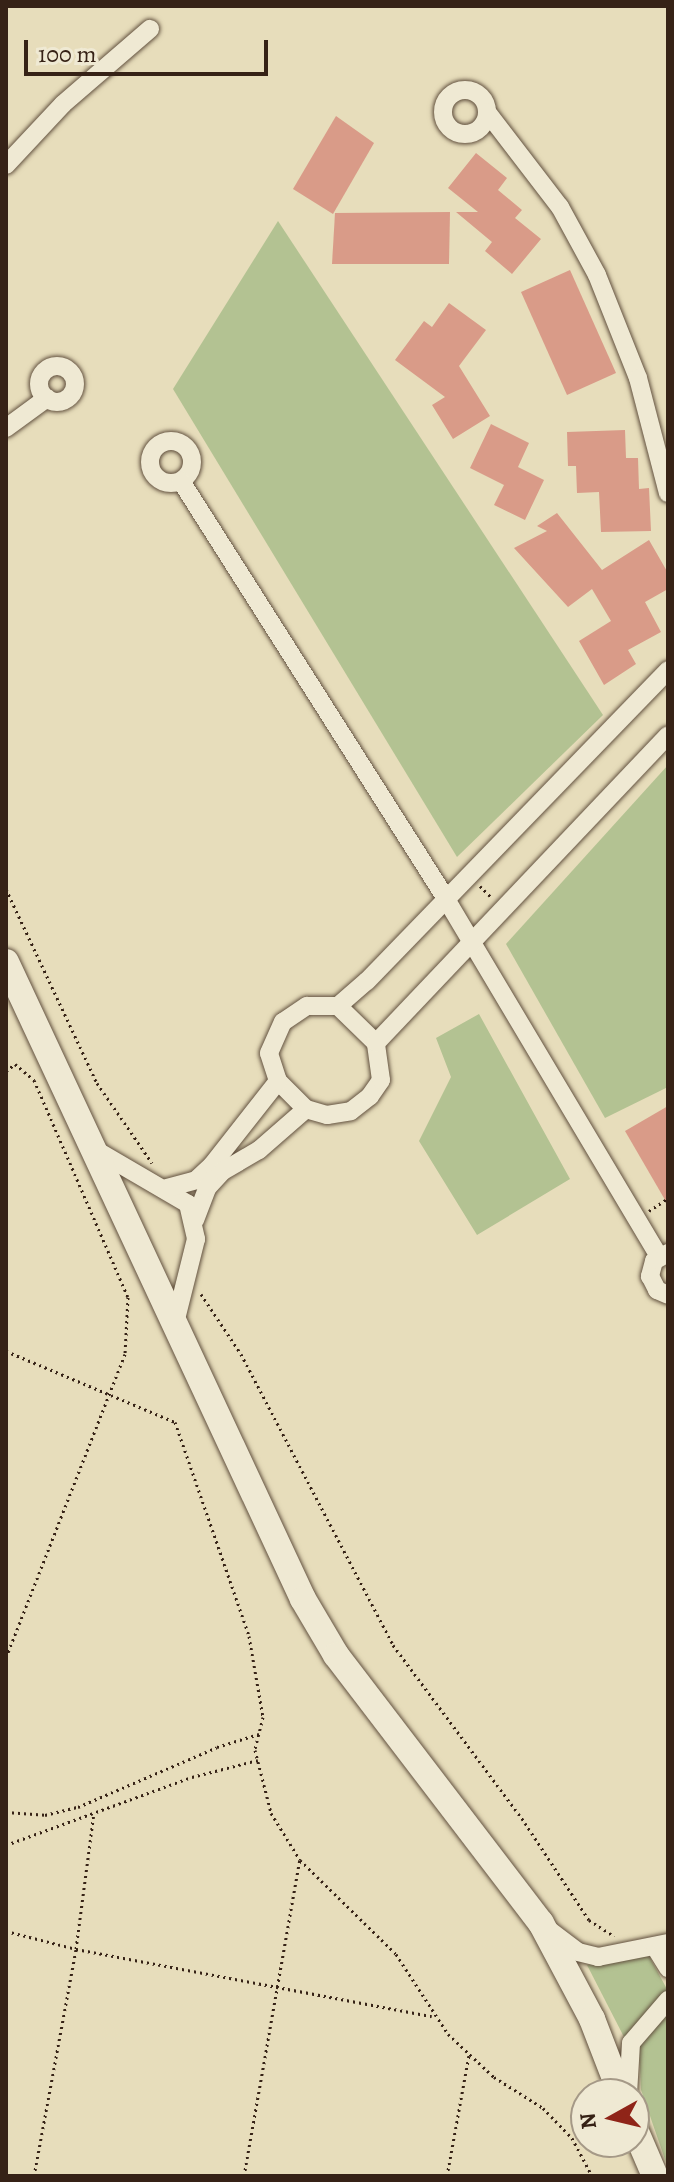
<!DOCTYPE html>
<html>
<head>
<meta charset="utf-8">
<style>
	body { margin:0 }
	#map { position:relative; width:674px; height:2182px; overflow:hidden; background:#e7ddbb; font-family:Alegreya,serif }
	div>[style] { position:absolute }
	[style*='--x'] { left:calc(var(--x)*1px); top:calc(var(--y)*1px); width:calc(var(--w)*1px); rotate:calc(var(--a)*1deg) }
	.green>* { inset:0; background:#b3c292 }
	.building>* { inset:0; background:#d99b88 }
	.path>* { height:3px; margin-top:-1.5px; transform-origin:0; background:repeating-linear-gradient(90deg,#362216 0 2px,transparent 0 6px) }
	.roads { filter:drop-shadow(0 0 2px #62513f) drop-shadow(0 0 2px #62513f) }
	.minor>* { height:18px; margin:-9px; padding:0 9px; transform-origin:9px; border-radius:9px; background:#efe9d3 }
	.minor>.ring { margin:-9px; padding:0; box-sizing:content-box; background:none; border:18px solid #efe9d3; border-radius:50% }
	.secondary>* { height:26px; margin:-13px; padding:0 13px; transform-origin:13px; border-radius:13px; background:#efe9d3 }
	span { translate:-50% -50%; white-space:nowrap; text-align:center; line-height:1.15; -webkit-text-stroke:6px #efe9d3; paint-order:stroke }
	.frame { position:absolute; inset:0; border:8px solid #362216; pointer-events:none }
	.north { position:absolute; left:570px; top:2078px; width:80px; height:80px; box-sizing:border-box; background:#efe9d3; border:2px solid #a59987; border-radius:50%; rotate:262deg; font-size:22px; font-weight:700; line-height:32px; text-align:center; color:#362216 }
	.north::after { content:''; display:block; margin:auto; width:28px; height:36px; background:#8f2418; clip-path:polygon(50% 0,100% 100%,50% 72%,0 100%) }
	.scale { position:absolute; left:24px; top:40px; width:244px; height:36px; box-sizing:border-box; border:4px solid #362216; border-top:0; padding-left:10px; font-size:24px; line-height:28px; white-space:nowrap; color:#362216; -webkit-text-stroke:6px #efe9d3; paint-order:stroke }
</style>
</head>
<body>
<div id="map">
	<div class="green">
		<i style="clip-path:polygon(278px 221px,603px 715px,457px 857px,173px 389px)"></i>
		<i style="clip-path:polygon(668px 765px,668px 1087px,605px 1118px,506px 944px)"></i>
		<i style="clip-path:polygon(479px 1014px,570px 1179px,477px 1235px,419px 1141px,451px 1077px,436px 1038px)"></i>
		<i style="clip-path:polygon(649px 1956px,668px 1991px,624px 2037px,587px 1965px)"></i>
		<i style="clip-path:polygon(668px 2012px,668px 2168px,641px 2090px,639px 2048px,646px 2033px)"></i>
	</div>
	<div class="building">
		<i style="clip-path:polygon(336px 116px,374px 143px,333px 214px,293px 189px)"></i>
		<i style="clip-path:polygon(476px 153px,507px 178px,498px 190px,522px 210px,515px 218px,541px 239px,512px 274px,485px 251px,492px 242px,456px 212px,478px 212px,448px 188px)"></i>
		<i style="clip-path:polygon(450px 212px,449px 264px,332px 264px,335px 213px)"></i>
		<i style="clip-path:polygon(570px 270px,616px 373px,567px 395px,521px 292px)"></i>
		<i style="clip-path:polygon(449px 303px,486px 330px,459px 366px,490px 416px,453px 439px,432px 405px,445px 397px,395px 360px,424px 321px,432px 327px)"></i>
		<i style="clip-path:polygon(491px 424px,529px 443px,518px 467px,544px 480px,525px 520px,494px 505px,504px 485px,470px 468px)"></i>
		<i style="clip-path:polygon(625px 430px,626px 458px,638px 458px,639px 489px,649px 488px,651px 531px,601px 532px,599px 492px,577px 493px,576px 466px,568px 466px,567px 432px)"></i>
		<i style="clip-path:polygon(557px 513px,602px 570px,649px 540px,668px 573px,668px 589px,645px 602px,661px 632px,628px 650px,636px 664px,604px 685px,579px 641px,611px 621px,592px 589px,568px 607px,514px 548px,547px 531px,537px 526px)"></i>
		<i style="clip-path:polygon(668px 1106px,668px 1205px,625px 1131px)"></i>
	</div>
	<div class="path">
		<i style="--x:480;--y:886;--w:17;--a:45"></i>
		<i style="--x:6;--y:889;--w:214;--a:64.9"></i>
		<i style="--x:97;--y:1083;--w:97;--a:55.5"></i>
		<i style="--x:6;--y:1071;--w:11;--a:-38"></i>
		<i style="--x:15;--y:1064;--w:25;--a:40"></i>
		<i style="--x:34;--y:1080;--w:236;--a:66.6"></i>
		<i style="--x:128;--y:1297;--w:57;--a:93"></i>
		<i style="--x:125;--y:1354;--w:326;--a:111.4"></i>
		<i style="--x:649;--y:1211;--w:23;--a:-34"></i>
		<i style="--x:201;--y:1294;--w:72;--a:56.3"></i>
		<i style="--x:241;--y:1354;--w:328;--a:62.4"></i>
		<i style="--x:393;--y:1645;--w:222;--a:53.4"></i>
		<i style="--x:525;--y:1823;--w:116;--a:56.6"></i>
		<i style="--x:589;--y:1920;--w:30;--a:33"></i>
		<i style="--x:6;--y:1351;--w:183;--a:22.8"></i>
		<i style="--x:175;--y:1422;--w:226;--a:70.9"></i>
		<i style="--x:249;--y:1636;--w:82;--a:80.2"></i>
		<i style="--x:263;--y:1717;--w:34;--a:104"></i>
		<i style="--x:255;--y:1750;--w:65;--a:75.7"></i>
		<i style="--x:271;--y:1813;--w:55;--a:58.3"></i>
		<i style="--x:300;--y:1860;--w:134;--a:44.4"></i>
		<i style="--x:396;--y:1954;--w:95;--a:57"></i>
		<i style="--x:448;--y:2034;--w:63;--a:43.1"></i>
		<i style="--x:494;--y:2077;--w:58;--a:32.3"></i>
		<i style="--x:543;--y:2108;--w:42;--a:46"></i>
		<i style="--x:572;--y:2138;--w:43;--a:62.2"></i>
		<i style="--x:6;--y:1812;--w:39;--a:4"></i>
		<i style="--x:45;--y:1815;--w:34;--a:-14"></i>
		<i style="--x:78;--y:1807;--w:151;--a:-23.3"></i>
		<i style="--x:217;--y:1747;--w:44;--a:-17.2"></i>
		<i style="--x:6;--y:1845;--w:198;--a:-20.1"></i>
		<i style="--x:192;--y:1777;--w:68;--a:-14.4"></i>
		<i style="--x:6;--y:1931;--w:72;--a:14.4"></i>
		<i style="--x:76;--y:1949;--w:362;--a:10.7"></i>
		<i style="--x:34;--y:2176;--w:231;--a:-79.5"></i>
		<i style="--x:76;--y:1949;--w:137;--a:-82.5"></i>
		<i style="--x:244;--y:2176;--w:321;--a:-80"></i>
		<i style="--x:447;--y:2176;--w:123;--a:-79.7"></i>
	</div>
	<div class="roads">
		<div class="minor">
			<i class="ring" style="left:443px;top:90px;width:26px;height:26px"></i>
			<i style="--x:487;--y:112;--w:120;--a:52.5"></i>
			<i style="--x:560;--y:207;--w:77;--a:61.4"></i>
			<i style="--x:597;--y:275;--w:111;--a:68.3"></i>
			<i style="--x:638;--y:378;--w:119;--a:75.4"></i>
			<i style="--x:6;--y:165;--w:83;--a:-46.9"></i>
			<i style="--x:63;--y:104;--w:115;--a:-40.8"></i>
			<i class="ring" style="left:39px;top:366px;width:18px;height:18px"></i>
			<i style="--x:6;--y:428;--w:51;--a:-36.2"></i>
			<i class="ring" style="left:150px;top:441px;width:24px;height:24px"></i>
			<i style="--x:181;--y:481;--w:495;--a:57.6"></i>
			<i style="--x:446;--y:899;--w:416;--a:59.2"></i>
			<i style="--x:338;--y:1006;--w:53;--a:44.2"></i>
			<i style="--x:278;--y:1081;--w:40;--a:45"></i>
			<i style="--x:94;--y:1149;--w:109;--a:30.3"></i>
			<i style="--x:188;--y:1204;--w:36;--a:77"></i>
			<i style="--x:196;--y:1239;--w:87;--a:104"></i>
			<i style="--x:167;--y:1188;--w:30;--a:-15"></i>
			<i style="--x:196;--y:1180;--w:22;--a:-43"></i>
			<i style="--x:212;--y:1165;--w:107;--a:-51.8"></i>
			<i style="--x:278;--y:1081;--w:29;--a:-108"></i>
			<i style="--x:269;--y:1053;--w:34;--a:-66"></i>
			<i style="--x:283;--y:1022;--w:29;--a:-34"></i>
			<i style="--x:307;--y:1006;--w:31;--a:0"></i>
			<i style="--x:338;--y:1006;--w:38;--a:-41"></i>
			<i style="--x:367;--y:981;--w:433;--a:-45.9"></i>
			<i style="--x:195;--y:1220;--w:34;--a:-69"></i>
			<i style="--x:207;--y:1188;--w:23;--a:-47"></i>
			<i style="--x:223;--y:1171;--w:42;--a:-30.3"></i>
			<i style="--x:259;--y:1150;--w:62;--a:-41.1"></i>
			<i style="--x:306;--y:1109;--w:22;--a:16"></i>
			<i style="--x:327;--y:1115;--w:24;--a:-9"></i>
			<i style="--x:351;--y:1111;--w:24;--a:-38"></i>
			<i style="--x:370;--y:1096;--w:19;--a:-55"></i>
			<i style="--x:381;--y:1080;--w:37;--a:-98"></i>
			<i style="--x:376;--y:1043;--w:424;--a:-46.5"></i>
			<i style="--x:668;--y:1253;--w:16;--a:150"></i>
			<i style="--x:654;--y:1261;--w:16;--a:105"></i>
			<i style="--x:650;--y:1276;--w:16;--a:63"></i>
			<i style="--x:657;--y:1290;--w:12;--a:24"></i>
			<i style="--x:549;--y:1930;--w:36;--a:37"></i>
			<i style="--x:578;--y:1952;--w:21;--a:14"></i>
			<i style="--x:598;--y:1957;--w:71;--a:-11.3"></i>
			<i style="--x:655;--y:1947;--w:25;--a:58"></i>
			<i style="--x:628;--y:2094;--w:51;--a:-86.6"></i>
			<i style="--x:631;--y:2043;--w:57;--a:-49.3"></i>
		</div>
		<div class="secondary">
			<i style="--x:6;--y:962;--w:703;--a:65"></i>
			<i style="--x:303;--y:1599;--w:65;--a:59.5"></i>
			<i style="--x:336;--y:1655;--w:337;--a:52.6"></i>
			<i style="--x:541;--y:1923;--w:109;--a:62"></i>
			<i style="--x:592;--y:2019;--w:80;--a:68.9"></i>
			<i style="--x:634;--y:2127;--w:53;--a:66.8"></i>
		</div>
	</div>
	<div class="frame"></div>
	<div class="north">N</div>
	<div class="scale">100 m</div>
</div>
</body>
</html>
